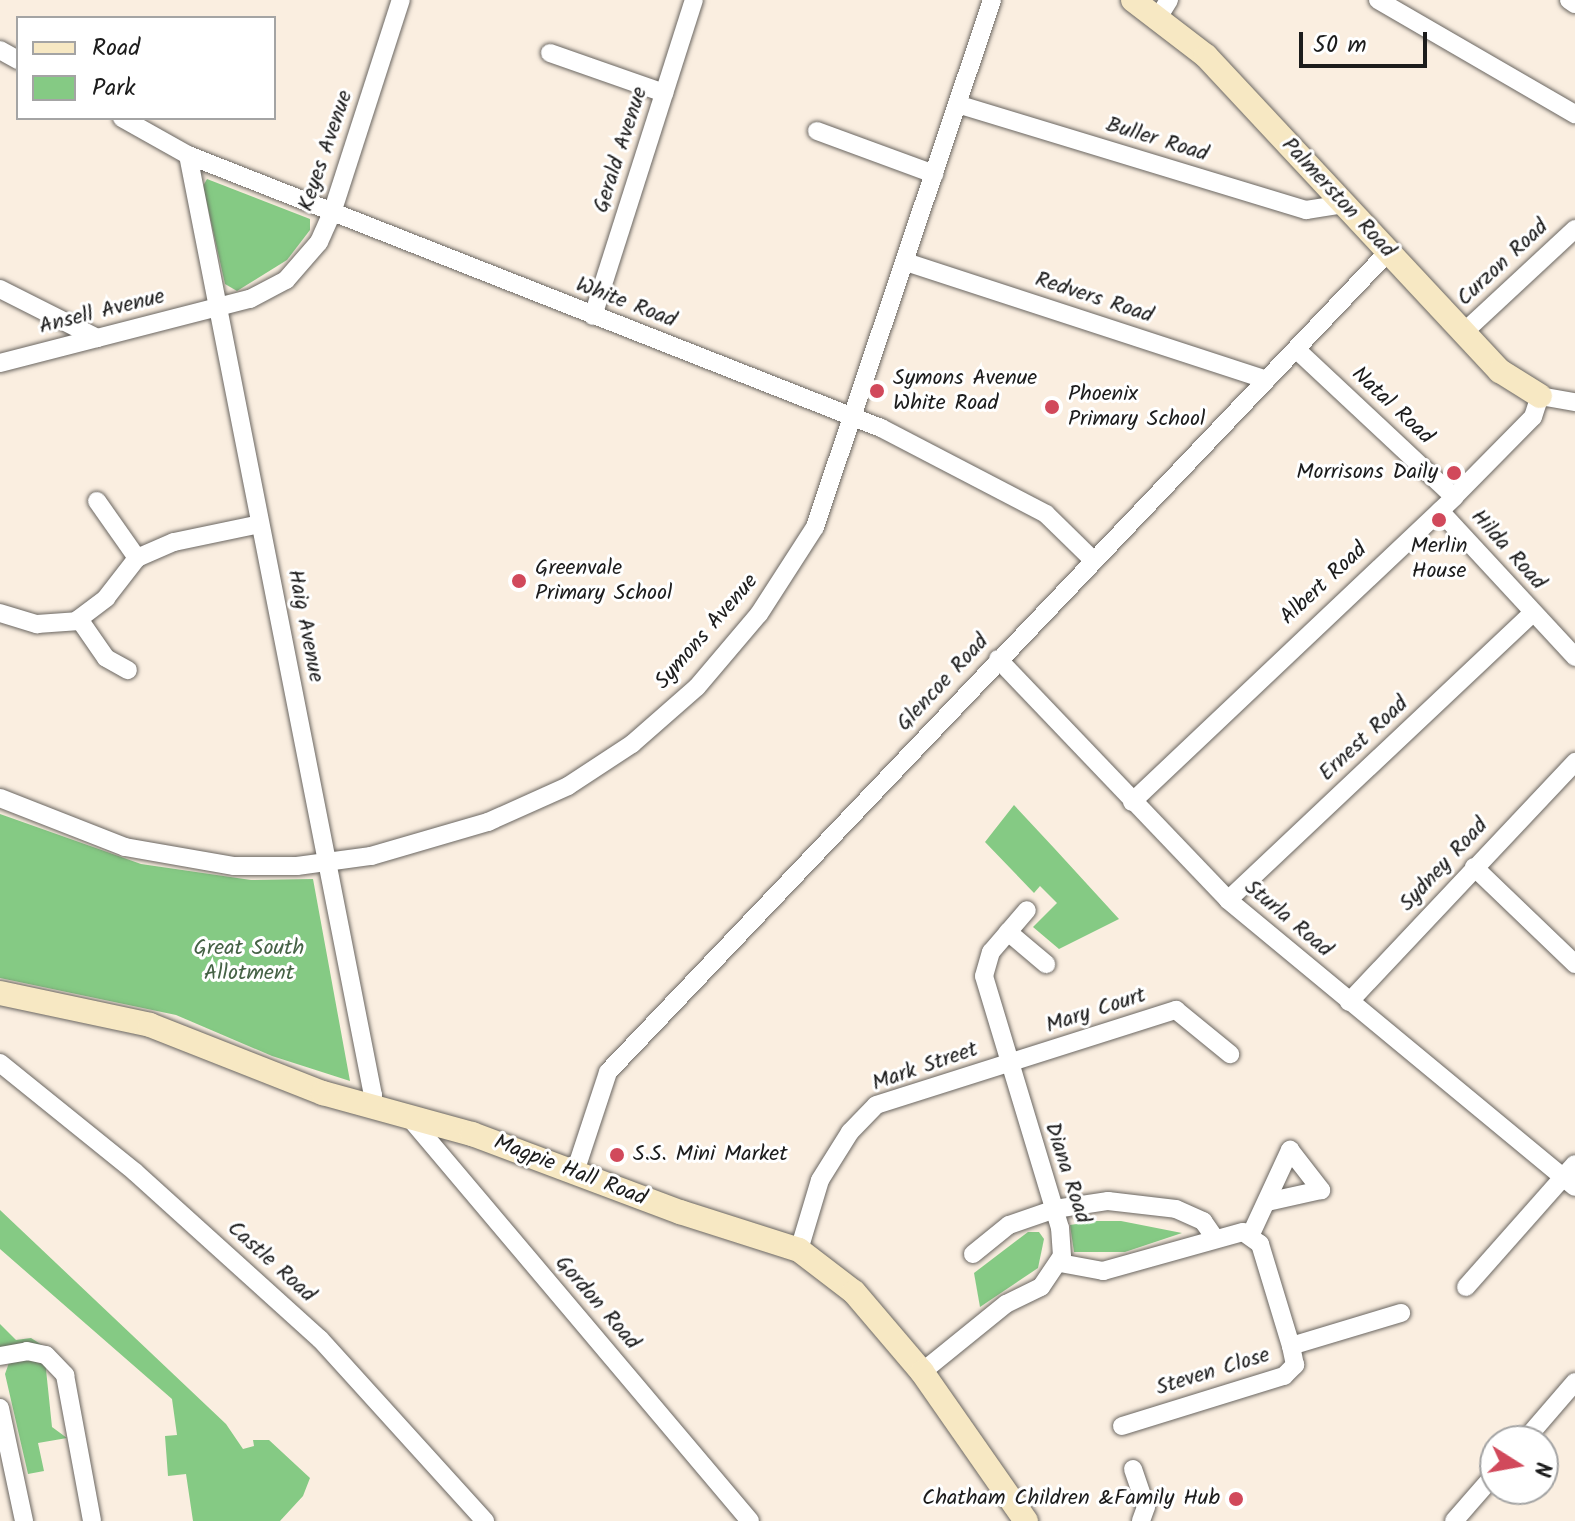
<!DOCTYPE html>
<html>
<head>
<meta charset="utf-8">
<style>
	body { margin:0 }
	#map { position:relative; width:1575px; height:1521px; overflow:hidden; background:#faeee0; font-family:Kalam,sans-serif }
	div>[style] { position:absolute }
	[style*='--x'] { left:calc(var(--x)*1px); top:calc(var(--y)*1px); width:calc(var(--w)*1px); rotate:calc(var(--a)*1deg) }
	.green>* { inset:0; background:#85ca84 }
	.roads { filter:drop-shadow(0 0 2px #6a6661) drop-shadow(0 0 2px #6a6661) }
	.street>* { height:18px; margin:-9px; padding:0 9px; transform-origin:9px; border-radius:9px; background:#fff }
	.secondary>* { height:24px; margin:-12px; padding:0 12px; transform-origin:12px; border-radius:12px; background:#f7e8c3 }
	.dots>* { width:22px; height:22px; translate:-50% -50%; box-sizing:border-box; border:4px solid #fff; border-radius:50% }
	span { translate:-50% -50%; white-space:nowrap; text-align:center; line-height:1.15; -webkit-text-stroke:6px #fff; paint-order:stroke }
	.street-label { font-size:22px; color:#1c1c1c }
	.poi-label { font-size:22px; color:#1c1c1c }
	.left { translate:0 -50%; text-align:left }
	.right { translate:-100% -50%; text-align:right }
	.park-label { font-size:22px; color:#466246 }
	.legend { position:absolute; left:16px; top:16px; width:260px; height:104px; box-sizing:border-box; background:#fff; border:2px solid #a4a4a4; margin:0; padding:10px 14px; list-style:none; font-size:24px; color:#1c1c1c }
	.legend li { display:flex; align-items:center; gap:16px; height:40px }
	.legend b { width:40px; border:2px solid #a4a4a4 }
	.north { position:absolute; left:1479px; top:1425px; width:80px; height:80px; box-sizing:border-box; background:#fff; border:2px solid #a4a4a4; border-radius:50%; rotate:101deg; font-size:22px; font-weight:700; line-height:32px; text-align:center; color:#1c1c1c }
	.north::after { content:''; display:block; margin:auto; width:28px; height:36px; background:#d1495b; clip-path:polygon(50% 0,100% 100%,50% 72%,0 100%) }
	.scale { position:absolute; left:1299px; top:32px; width:128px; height:36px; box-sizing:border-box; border:4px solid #1c1c1c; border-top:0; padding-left:10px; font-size:24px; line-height:28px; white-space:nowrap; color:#1c1c1c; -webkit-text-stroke:6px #fff; paint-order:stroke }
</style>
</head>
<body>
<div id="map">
	<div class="green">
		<i style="clip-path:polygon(207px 179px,310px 219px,310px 230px,287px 260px,237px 291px,225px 284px,203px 186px)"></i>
		<i style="clip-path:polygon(1014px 805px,1054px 848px,1119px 919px,1059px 949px,1033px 927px,1057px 903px,1040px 886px,1034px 893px,985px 842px)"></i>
		<i style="clip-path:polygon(0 814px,141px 864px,251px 880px,313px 879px,350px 1081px,272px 1056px,176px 1015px,0 978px)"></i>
		<i style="clip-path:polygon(0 1210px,226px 1424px,243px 1449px,254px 1446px,253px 1440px,269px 1440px,310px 1478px,303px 1496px,280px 1521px,193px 1521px,186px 1474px,168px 1476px,165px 1436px,177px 1435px,172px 1399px,0 1249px)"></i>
		<i style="clip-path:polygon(1096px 1221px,1121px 1221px,1182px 1233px,1125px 1252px,1074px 1252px,1070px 1225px)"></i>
		<i style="clip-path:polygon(1028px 1232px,1039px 1232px,1044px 1239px,1038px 1268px,980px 1307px,974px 1273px)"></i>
		<i style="clip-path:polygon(0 1324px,16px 1340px,31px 1338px,42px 1345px,0 1349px)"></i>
		<i style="clip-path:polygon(11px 1357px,45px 1360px,52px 1427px,67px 1438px,38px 1443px,44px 1471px,28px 1474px,5px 1374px)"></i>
	</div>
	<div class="roads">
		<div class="street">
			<i style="--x:1378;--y:0;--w:228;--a:30.1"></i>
			<i style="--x:1569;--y:0;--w:7;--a:34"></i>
			<i style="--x:1159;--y:16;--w:19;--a:-58"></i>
			<i style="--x:0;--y:50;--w:21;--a:29"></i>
			<i style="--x:550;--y:53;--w:121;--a:19.3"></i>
			<i style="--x:957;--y:104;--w:365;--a:16.9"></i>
			<i style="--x:1306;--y:210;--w:38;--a:-9"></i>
			<i style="--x:122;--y:118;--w:76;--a:29.3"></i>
			<i style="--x:188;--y:155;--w:745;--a:21.5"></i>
			<i style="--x:881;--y:428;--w:186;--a:27.5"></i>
			<i style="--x:1046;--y:514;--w:67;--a:44.4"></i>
			<i style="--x:817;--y:131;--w:125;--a:20.2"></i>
			<i style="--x:188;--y:155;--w:958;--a:78.87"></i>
			<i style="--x:373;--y:1095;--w:11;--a:100"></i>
			<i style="--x:906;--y:262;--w:379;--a:18.1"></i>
			<i style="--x:0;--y:289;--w:109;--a:26.8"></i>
			<i style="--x:593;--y:316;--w:332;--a:-72.3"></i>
			<i style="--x:1463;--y:333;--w:153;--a:-42.9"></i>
			<i style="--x:1297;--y:350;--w:215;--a:43.1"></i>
			<i style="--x:0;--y:363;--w:258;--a:-14.4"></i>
			<i style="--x:250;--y:299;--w:41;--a:-27.8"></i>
			<i style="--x:286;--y:280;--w:50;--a:-49"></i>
			<i style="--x:319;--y:242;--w:32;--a:-66"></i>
			<i style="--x:332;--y:213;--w:224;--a:-72.1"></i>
			<i style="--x:97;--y:501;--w:70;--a:54.9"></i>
			<i style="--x:1440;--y:511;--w:199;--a:47.2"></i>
			<i style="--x:0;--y:613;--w:39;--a:17"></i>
			<i style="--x:37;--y:624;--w:39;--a:-4"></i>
			<i style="--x:76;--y:621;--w:38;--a:-37"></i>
			<i style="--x:106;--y:598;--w:51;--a:-52.2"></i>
			<i style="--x:137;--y:558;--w:40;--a:-23.4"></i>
			<i style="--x:174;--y:542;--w:88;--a:-11.8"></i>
			<i style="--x:79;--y:619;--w:47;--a:55.3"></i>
			<i style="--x:106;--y:658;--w:25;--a:29"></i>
			<i style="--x:998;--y:659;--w:333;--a:46.3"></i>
			<i style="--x:1228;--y:900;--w:450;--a:39.6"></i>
			<i style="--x:0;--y:798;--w:134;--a:21.4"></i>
			<i style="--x:125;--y:847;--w:111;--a:9.9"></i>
			<i style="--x:234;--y:866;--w:63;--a:0"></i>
			<i style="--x:297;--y:866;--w:75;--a:-7.7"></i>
			<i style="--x:371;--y:856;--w:122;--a:-16.2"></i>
			<i style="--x:488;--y:822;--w:88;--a:-24.2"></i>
			<i style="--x:568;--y:786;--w:77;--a:-33.3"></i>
			<i style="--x:632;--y:744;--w:86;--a:-41.2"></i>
			<i style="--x:697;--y:687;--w:96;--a:-49.7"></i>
			<i style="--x:759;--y:614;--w:103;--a:-57.2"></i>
			<i style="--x:815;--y:527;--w:556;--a:-71.43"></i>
			<i style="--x:1132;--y:802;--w:444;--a:-43.4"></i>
			<i style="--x:1454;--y:497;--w:112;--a:-45.4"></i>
			<i style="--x:1533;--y:417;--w:22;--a:-72"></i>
			<i style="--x:1540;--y:396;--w:36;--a:10"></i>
			<i style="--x:1474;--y:867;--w:140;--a:43.8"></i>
			<i style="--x:1228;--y:900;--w:419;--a:-43.3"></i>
			<i style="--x:1008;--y:932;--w:50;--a:40.1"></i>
			<i style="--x:1349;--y:1002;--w:330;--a:-46.7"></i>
			<i style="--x:0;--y:1063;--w:174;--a:38.9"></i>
			<i style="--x:135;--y:1172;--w:249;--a:42.1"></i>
			<i style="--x:320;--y:1339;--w:246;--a:47.8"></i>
			<i style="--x:408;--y:1116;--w:530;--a:49.82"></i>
			<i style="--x:575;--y:1172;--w:105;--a:-71.7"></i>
			<i style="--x:608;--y:1072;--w:1132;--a:-46.43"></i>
			<i style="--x:1251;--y:1234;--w:93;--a:-65.1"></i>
			<i style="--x:1290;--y:1150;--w:51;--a:52.2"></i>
			<i style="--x:1321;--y:1190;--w:55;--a:167.5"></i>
			<i style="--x:799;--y:1250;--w:73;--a:-73.3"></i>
			<i style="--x:820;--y:1180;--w:57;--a:-58"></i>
			<i style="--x:850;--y:1132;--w:37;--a:-46"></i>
			<i style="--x:876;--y:1105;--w:315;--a:-17.6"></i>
			<i style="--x:1176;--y:1010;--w:70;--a:39.2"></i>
			<i style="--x:973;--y:1254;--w:46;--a:-38.9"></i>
			<i style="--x:1009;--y:1225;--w:49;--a:-19.2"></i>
			<i style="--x:1055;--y:1209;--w:54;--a:-8.6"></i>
			<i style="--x:1108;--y:1201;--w:68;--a:6.7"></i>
			<i style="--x:1176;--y:1209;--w:30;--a:24"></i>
			<i style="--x:1203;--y:1221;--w:19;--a:55"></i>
			<i style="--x:1060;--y:1263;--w:44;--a:10.5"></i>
			<i style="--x:1103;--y:1271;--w:145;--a:-15.6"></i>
			<i style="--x:1243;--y:1232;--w:21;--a:35"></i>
			<i style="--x:1260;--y:1244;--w:107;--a:73.1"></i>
			<i style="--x:1291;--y:1346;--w:115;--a:-16.7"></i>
			<i style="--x:1466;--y:1287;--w:164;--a:-48.5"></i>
			<i style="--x:0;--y:1356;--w:27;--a:-10"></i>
			<i style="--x:27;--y:1351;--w:19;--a:12"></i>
			<i style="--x:46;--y:1355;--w:28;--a:46"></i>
			<i style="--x:65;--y:1375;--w:148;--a:79.5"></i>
			<i style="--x:922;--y:1372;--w:108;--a:-39"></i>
			<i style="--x:1006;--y:1304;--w:39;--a:-26"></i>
			<i style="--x:1041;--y:1287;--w:37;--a:-56"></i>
			<i style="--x:1062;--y:1256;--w:28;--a:-94"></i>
			<i style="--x:1060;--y:1228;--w:263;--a:-106.8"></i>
			<i style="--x:984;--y:976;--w:25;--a:-74"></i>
			<i style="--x:991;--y:952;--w:55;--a:-49.4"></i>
			<i style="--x:0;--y:1408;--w:116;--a:78"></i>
			<i style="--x:1122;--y:1426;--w:170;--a:-17.2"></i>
			<i style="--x:1284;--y:1376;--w:16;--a:-45"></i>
			<i style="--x:1295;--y:1365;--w:19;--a:-102"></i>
			<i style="--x:1524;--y:1441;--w:78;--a:-49.2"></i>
			<i style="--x:1133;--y:1469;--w:40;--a:71.1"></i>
			<i style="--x:1146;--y:1507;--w:15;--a:110"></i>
			<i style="--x:1454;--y:1521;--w:62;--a:-48.9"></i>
		</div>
		<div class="secondary">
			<i style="--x:1133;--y:0;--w:92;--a:37.5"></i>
			<i style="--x:1206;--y:56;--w:431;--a:47"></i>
			<i style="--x:1500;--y:371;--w:47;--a:32"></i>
			<i style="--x:0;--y:993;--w:153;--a:12"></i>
			<i style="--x:150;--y:1025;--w:186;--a:21.5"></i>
			<i style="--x:323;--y:1093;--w:155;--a:15.4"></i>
			<i style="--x:472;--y:1134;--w:222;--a:20.6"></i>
			<i style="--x:680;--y:1212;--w:125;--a:17.7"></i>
			<i style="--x:799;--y:1250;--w:69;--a:37.4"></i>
			<i style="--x:854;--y:1292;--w:105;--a:49.6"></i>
			<i style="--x:922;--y:1372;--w:182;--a:55.1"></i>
		</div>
	</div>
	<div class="dots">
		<i style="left:877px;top:391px;background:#d1495b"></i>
		<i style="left:1052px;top:407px;background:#d1495b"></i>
		<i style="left:1454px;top:473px;background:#d1495b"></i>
		<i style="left:1439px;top:520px;background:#d1495b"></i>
		<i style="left:519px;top:581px;background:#d1495b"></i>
		<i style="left:617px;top:1155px;background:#d1495b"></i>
		<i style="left:1236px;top:1499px;background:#d1495b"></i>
	</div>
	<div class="street-label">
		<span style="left:1157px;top:140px;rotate:17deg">Buller Road</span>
		<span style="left:621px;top:150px;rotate:-72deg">Gerald Avenue</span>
		<span style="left:326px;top:151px;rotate:-71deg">Keyes Avenue</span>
		<span style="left:1338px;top:198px;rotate:47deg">Palmerston Road</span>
		<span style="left:1503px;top:263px;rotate:-43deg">Curzon Road</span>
		<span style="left:1094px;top:298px;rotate:18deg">Redvers Road</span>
		<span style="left:626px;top:303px;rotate:21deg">White Road</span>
		<span style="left:102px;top:312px;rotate:-14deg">Ansell Avenue</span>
		<span style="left:1392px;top:406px;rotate:43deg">Natal Road</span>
		<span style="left:1508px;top:550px;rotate:48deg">Hilda Road</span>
		<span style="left:1324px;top:584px;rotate:-43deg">Albert Road</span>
		<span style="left:305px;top:626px;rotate:79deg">Haig Avenue</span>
		<span style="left:707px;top:632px;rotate:-49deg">Symons Avenue</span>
		<span style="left:943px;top:683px;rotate:-47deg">Glencoe Road</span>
		<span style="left:1364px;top:739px;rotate:-43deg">Ernest Road</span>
		<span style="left:1444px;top:865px;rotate:-47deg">Sydney Road</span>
		<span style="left:1288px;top:919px;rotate:40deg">Sturla Road</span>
		<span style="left:1096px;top:1011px;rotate:-18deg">Mary Court</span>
		<span style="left:925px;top:1067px;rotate:-19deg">Mark Street</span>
		<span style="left:570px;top:1171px;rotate:21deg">Magpie Hall Road</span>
		<span style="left:1067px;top:1173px;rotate:72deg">Diana Road</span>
		<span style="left:271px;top:1262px;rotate:42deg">Castle Road</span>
		<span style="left:597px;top:1303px;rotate:49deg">Gordon Road</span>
		<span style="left:1213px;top:1372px;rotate:-17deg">Steven Close</span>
	</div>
	<div class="poi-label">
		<span class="left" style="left:893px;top:391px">Symons Avenue<br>White Road</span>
		<span class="left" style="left:1068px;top:407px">Phoenix<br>Primary School</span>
		<span class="right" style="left:1438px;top:473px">Morrisons Daily</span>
		<span style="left:1439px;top:559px">Merlin<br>House</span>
		<span class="left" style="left:535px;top:581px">Greenvale<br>Primary School</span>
		<span class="left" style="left:633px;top:1155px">S.S. Mini Market</span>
		<span class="right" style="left:1220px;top:1499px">Chatham Children &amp;Family Hub</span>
	</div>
	<div class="park-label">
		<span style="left:249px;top:961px">Great South<br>Allotment</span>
	</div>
	<ul class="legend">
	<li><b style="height:10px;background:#f7e8c3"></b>Road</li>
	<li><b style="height:22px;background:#85ca84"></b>Park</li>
	</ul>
	<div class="north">N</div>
	<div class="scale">50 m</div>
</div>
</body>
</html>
